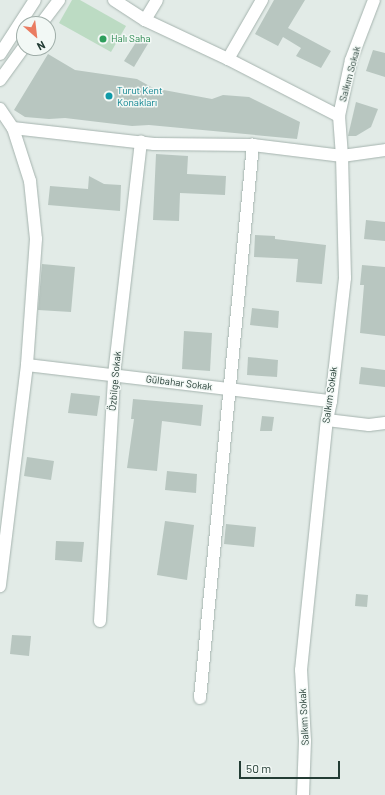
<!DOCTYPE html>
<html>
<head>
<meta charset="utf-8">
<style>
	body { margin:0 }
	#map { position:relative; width:385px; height:795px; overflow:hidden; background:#e2ebe7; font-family:Barlow,sans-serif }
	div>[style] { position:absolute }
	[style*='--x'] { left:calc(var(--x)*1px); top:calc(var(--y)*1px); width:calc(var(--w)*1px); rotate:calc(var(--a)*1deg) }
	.green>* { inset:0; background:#bcdbc3 }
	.building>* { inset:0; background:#b8c6c0 }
	.roads { filter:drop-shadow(0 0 1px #a5b3ae) drop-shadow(0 0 1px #a5b3ae) }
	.minor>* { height:12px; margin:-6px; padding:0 6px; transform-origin:6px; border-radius:6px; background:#fff }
	.dots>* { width:11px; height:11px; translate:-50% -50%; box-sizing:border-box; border:2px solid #f2f8f5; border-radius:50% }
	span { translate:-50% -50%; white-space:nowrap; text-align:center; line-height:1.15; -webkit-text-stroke:3px #f2f8f5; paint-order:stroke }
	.leisure-label { font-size:10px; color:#27864d }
	.left { translate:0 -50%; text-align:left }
	.street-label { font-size:10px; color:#233c34 }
	.culture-label { font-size:10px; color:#0d838f }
	.north { position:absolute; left:16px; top:16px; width:40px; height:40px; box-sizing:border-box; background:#f2f8f5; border:1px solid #9fada8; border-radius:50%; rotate:152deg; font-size:11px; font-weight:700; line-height:16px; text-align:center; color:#233c34 }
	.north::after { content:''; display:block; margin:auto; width:14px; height:18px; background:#ea7c61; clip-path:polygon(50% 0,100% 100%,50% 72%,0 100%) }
	.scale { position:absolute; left:239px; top:761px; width:101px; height:18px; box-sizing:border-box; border:2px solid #233c34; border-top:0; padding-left:5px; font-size:12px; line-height:14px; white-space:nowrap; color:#233c34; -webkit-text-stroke:3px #f2f8f5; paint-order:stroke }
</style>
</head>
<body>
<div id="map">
	<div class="green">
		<i style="clip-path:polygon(72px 0,80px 0,126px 26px,111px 52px,59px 23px)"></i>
	</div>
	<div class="building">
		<i style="clip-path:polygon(274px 0,305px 0,288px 28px,331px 51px,321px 68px,296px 56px,301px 48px,283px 37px,278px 46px,255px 34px)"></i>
		<i style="clip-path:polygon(140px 36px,149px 42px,134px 67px,124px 61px)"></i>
		<i style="clip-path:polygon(373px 50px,385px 53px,385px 77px,366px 71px)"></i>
		<i style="clip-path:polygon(48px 54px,75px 70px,137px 79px,153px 88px,212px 99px,223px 95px,249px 97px,300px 122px,297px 139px,149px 125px,132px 126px,65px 118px,49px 119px,25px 117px,14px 110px)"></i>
		<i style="clip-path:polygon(356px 102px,378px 109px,371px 127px,356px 136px,348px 136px)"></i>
		<i style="clip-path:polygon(156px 154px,188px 156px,187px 174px,226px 176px,225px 195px,180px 193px,179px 221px,153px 220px)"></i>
		<i style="clip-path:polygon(89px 176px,104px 184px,121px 185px,120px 211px,48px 205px,50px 186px,88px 189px)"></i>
		<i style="clip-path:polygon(366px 220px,385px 222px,385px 241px,364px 239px)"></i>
		<i style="clip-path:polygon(255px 235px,275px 236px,275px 239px,326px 245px,322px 284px,296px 282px,298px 259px,254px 257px)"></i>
		<i style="clip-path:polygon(42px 264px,75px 267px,71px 312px,38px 310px)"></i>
		<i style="clip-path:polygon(362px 265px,385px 267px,385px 336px,360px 333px,364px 285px,360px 285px)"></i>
		<i style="clip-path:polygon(252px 308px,279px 311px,278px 328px,250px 325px)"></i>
		<i style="clip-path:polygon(184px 331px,212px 333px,210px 371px,182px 369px)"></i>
		<i style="clip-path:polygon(248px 357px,278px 360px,277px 377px,247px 375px)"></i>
		<i style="clip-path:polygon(361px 367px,385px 370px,385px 387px,359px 384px)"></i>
		<i style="clip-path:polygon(71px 393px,100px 396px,97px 416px,68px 413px)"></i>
		<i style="clip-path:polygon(133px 399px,203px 405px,201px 426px,162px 421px,157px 471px,127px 468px,134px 419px,131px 419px)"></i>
		<i style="clip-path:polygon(262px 416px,274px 417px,272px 431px,260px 431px)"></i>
		<i style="clip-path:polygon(27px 457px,54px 461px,51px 480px,24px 476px)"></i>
		<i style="clip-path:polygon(167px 471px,197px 474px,196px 493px,165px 490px)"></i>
		<i style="clip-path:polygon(165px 521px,194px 525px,187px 580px,157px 575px)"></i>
		<i style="clip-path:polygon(226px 524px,256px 527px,254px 547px,224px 544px)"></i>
		<i style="clip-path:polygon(56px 541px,84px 542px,82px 562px,55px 560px)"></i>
		<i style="clip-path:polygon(356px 594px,368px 595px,367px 607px,355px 606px)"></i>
		<i style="clip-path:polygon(12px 635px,31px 636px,29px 656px,10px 654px)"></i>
	</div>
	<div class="roads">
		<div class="minor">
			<i style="--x:114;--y:0;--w:37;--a:33"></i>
			<i style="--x:145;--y:20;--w:92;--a:25.2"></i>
			<i style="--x:228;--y:59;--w:125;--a:27.2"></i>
			<i style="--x:145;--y:20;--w:23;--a:-59"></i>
			<i style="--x:41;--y:24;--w:30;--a:-53"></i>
			<i style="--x:0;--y:54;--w:64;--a:-57.1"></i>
			<i style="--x:228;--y:59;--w:68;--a:-60"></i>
			<i style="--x:0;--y:80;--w:41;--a:-54"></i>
			<i style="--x:0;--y:109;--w:23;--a:56"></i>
			<i style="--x:13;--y:128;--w:56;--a:72.2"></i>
			<i style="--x:30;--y:181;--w:58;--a:84.1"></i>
			<i style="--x:36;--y:239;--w:126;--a:94.1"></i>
			<i style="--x:27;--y:365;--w:223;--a:97"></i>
			<i style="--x:13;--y:128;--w:142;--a:6.5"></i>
			<i style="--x:154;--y:144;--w:99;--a:0.6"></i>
			<i style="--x:253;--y:145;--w:90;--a:7"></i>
			<i style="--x:342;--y:156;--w:43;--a:-7.9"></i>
			<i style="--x:27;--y:365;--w:306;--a:6.8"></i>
			<i style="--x:327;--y:420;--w:42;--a:6.8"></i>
			<i style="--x:369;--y:425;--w:16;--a:-7"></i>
			<i style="--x:100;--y:621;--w:246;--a:-86.7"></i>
			<i style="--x:114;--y:375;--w:235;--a:-83.4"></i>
			<i style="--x:200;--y:698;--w:556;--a:-84.53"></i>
			<i style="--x:303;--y:795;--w:54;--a:-87.9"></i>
			<i style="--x:305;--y:741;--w:71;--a:-93.2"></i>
			<i style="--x:301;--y:670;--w:251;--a:-84.1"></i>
			<i style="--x:327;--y:420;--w:19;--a:-78"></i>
			<i style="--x:331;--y:401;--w:124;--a:-83.5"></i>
			<i style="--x:345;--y:278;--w:122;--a:-91.4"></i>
			<i style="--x:342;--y:156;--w:40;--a:-94.3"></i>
			<i style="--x:339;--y:116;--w:57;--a:-77.9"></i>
			<i style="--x:351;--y:60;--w:64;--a:-69"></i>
		</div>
	</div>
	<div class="dots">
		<i style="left:103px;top:39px;background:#2e9e5b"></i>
		<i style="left:109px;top:96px;background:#0f9aa8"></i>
	</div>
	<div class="leisure-label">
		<span class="left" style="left:111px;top:39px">Halı Saha</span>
	</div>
	<div class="street-label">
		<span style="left:350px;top:74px;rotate:-75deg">Salkım Sokak</span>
		<span style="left:115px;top:381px;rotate:-85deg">Özbilge Sokak</span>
		<span style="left:179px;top:383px;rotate:7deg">Gülbahar Sokak</span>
		<span style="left:330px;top:395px;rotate:-82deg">Salkım Sokak</span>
		<span style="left:304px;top:717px;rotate:-93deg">Salkım Sokak</span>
	</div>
	<div class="culture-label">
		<span class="left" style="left:117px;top:96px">Turut Kent<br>Konakları</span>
	</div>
	<div class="north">N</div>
	<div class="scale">50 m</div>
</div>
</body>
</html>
